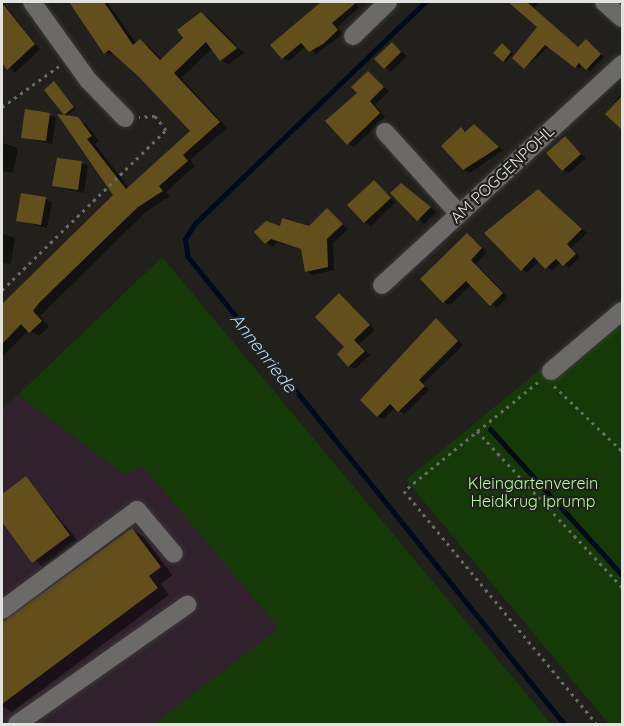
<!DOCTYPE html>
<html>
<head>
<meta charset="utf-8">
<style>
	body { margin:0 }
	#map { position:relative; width:624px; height:726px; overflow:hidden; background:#21201d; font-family:Quicksand,sans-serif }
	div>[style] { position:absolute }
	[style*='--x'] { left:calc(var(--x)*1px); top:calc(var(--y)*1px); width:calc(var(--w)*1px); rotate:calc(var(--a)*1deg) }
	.commercial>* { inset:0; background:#31212d }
	.green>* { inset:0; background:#153a08 }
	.shadow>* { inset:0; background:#0007 }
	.stream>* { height:5px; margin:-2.5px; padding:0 2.5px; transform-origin:2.5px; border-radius:2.5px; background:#000a1c }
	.building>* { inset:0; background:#634f1b }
	.path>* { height:3px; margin-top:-1.5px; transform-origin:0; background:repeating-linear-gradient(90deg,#696966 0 3px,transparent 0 7.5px) }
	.roads { filter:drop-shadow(0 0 2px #3a3a38) drop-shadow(0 0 2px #3a3a38) }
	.minor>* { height:18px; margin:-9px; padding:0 9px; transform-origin:9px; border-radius:9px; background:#6c6a68 }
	span { translate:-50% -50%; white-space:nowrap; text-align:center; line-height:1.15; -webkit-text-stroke:4.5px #21201d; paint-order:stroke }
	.street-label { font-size:16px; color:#e2e2e0 }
	.park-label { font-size:16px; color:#acfc97 }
	.water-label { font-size:18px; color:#afd7f7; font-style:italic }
	.frame { position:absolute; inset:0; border:3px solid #e2e2e0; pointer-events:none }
</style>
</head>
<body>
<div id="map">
	<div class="commercial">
		<i style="clip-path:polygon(18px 395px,125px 475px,142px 464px,280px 629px,154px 724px,2px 724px,2px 410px)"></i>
	</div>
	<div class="green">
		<i style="clip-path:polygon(162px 257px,524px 691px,551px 724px,154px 724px,279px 628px,142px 465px,125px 475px,18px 395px)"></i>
		<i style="clip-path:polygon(622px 302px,622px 724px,609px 724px,406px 480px)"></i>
	</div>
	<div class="shadow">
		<i style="clip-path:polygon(2px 2px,40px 49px,15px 73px,2px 60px)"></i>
		<i style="clip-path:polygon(70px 2px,107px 2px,137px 44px,148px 46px,163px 60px,201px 14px,210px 19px,237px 46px,222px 60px,212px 48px,181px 78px,227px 128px,190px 160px,195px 166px,166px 192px,170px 196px,147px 211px,40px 316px,49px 327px,39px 336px,29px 330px,2px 357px,2px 305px,115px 195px,60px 116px,86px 124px,99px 141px,95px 144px,129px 188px,192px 131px,140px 76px,117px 55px,105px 53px)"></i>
		<i style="clip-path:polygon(323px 2px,355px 2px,359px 7px,337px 27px,343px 34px,316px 54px,306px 46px,289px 61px,283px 58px,272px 45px)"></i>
		<i style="clip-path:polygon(510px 2px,540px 2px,534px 8px,579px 49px,590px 43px,604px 57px,590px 71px,583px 65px,579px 69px,549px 46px,525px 68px,539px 27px)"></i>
		<i style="clip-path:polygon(392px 44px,407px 56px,391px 72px,385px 68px)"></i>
		<i style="clip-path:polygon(504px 47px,513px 54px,506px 62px,503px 60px)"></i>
		<i style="clip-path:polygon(239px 48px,244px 53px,229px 64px,222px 61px)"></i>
		<i style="clip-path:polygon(368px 73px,389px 91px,375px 105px,385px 117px,354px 147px,348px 144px)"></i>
		<i style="clip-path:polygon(57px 85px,76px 109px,67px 115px,65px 114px)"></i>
		<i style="clip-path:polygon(619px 96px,622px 98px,622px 128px,607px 114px)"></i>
		<i style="clip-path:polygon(49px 115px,56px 118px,52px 144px,22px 137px)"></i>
		<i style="clip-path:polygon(474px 126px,503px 150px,470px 173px,464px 169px,461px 129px,467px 132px)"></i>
		<i style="clip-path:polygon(565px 138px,586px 158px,569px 173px,563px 169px)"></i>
		<i style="clip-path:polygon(2px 143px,18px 148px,13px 173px,2px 171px)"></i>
		<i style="clip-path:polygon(81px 163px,88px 166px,84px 193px,54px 186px)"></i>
		<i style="clip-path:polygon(374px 182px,396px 202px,371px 226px,365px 222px)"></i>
		<i style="clip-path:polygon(407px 188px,436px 212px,424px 224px,392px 193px)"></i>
		<i style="clip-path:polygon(539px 191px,587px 233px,571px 248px,580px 257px,569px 268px,561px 262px,552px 271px,539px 261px,527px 273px,522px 269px)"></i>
		<i style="clip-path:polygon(46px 199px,52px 202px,47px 228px,18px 220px)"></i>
		<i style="clip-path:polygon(328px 210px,348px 229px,333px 243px,334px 270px,312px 275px,306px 271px,303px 250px,277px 242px,272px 247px,256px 232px,309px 228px)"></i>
		<i style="clip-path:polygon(2px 234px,15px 238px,11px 264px,2px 263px)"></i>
		<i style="clip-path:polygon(467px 234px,487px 252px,476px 264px,508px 297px,497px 308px,471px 285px,450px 305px,444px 302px)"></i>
		<i style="clip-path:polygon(340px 295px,375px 330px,359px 344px,370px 355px,355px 369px,349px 366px)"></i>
		<i style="clip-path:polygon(437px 320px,463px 345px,423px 384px,429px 390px,404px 414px,395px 408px,383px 419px,378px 416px)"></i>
		<i style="clip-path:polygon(26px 478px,78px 541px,42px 567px,2px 519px,2px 496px)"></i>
		<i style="clip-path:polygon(132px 530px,144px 537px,172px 575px,161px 584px,169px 595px,12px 712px,2px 706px,2px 625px)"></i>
	</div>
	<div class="stream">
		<i style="--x:425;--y:2;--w:319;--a:136.1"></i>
		<i style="--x:195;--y:223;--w:19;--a:122"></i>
		<i style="--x:185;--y:239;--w:18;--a:81"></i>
		<i style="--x:188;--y:257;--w:600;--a:51.16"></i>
		<i style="--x:490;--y:429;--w:197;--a:47.9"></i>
	</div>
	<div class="building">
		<i style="clip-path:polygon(69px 2px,104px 2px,133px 45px,140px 39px,160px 60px,183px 38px,177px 30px,201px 12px,237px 48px,220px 61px,206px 42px,174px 73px,220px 122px,183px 155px,188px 161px,159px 186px,163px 191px,138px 207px,39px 303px,33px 311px,42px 321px,29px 333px,21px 324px,2px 344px,2px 304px,113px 195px,57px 114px,78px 117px,92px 136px,87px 139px,126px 189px,190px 131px,139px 77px,109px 50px,104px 54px)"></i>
		<i style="clip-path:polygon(321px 2px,357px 2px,332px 23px,338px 30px,323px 44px,309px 52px,301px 43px,282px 59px,270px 45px)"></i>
		<i style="clip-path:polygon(508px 2px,527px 2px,578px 47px,586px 39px,601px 54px,586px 70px,579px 63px,575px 68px,545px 45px,524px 69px,512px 58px,537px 27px)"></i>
		<i style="clip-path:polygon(2px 3px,35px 44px,7px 70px,2px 63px)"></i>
		<i style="clip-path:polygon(392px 42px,401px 52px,384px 69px,374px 59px)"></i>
		<i style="clip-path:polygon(502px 43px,511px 52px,503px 62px,493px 53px)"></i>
		<i style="clip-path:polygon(368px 71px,384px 87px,370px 101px,380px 113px,347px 145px,325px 121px,357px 93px,351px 87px)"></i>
		<i style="clip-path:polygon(54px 81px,74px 107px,64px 115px,44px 90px)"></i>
		<i style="clip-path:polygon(622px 96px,622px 130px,605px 114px)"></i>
		<i style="clip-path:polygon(25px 109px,50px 113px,46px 141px,21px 138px)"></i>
		<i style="clip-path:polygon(474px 124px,499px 147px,463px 170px,441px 146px,461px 127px,465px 132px)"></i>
		<i style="clip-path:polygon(565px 136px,581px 154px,562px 171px,546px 153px)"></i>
		<i style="clip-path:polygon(57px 158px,82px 161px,78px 190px,52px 186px)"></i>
		<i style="clip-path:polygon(374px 180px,391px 198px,364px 223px,347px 205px)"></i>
		<i style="clip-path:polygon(401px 183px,431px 207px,417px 221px,390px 193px)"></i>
		<i style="clip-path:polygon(538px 189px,582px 229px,567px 244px,576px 254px,563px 266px,556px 259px,545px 269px,534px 257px,521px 271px,484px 233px)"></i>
		<i style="clip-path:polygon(21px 193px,46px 197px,41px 225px,16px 221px)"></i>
		<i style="clip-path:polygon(327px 208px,343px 224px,327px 239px,328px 267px,305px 272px,301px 249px,271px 239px,265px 244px,254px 232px,266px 221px,280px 226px,282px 218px,309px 226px)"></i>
		<i style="clip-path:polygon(467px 233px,482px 248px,471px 260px,503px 293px,490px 306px,466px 281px,443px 303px,420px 279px)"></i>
		<i style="clip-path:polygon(339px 293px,370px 325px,354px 340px,365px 351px,348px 367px,337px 354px,344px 347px,315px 317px)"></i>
		<i style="clip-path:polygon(436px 318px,458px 341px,419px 380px,425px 386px,398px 412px,390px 404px,377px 417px,360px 400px)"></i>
		<i style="clip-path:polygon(26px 476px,70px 535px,32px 563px,2px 522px,2px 494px)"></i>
		<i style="clip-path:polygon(132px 528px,161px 567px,149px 576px,158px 588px,2px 704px,2px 622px)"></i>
	</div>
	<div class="path">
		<i style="--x:2;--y:107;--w:70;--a:-35.7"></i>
		<i style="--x:2;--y:290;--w:229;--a:-44.3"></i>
		<i style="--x:166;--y:130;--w:18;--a:-128"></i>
		<i style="--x:155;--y:116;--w:16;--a:176"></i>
		<i style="--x:538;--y:382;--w:173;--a:140.9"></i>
		<i style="--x:404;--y:491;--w:303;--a:50.4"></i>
		<i style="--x:554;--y:386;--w:94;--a:43.7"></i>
		<i style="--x:477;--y:431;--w:213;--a:47.1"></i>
	</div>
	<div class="roads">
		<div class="minor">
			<i style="--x:32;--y:2;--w:96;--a:54.3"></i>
			<i style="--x:88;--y:80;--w:53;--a:45.8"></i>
			<i style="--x:604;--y:2;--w:24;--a:42"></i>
			<i style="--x:353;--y:36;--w:49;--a:-44.2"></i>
			<i style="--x:385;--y:132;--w:110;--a:47.9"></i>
			<i style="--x:382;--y:285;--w:326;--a:-42.6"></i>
			<i style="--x:551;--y:371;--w:93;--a:-40.2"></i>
			<i style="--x:2;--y:610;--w:168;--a:-36.5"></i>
			<i style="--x:137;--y:510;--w:57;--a:49.9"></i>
			<i style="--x:17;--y:724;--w:208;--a:-35"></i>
		</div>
	</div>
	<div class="street-label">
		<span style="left:502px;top:174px;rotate:-43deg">AM POGGENPOHL</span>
	</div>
	<div class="park-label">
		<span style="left:533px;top:492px">Kleingartenverein<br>Heidkrug Iprump</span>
	</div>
	<div class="water-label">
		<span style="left:263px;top:353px;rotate:52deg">Annenriede</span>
	</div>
	<div class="frame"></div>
</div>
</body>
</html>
